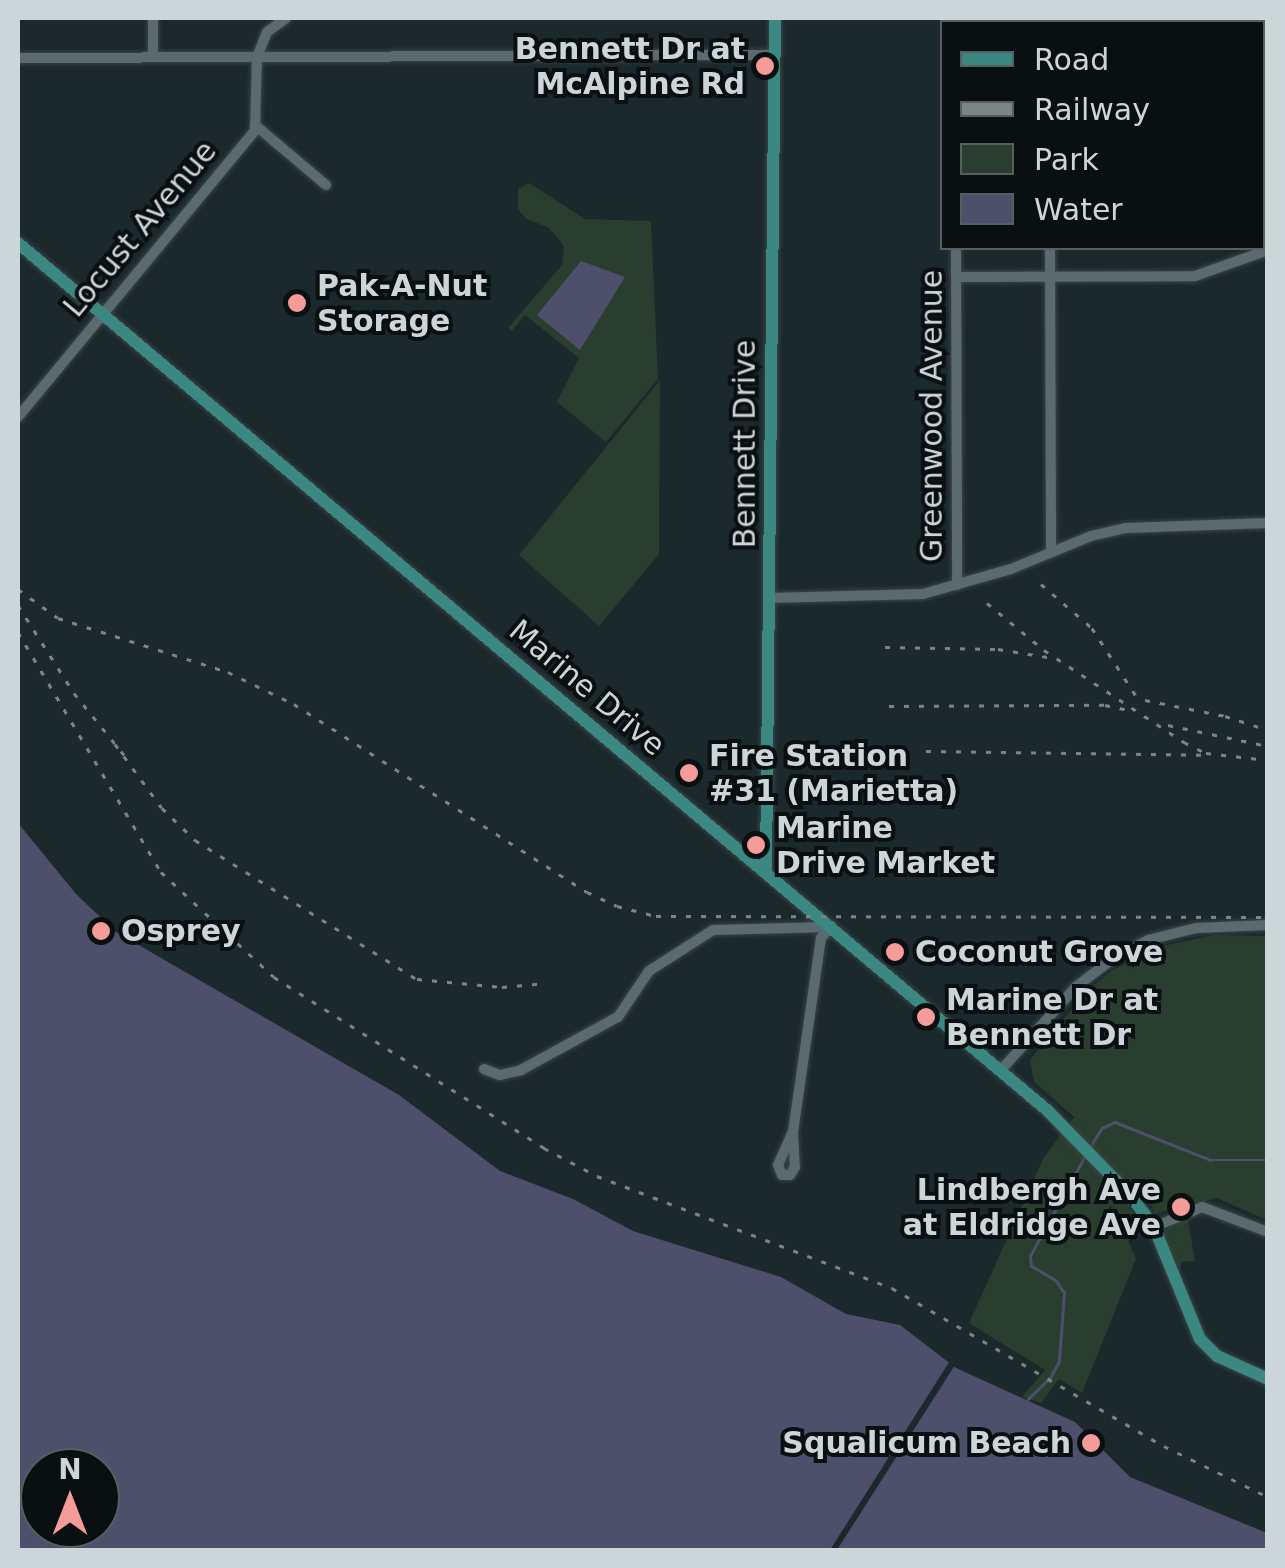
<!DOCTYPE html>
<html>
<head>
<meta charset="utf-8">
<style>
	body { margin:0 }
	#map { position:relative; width:1285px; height:1568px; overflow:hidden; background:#1b282c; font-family:"DejaVu Sans",sans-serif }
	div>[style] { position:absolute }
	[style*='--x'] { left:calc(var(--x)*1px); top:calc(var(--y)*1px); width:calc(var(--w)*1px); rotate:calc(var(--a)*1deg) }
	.green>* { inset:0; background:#293e2e }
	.water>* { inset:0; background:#4e4f6b }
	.pier>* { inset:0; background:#1b282c }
	.stream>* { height:2.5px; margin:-1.25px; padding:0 1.25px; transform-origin:1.25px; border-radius:1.25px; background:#4e4f6b }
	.roads { filter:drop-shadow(0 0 2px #394447) drop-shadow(0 0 2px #394447) }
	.minor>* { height:10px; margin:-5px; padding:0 5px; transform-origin:5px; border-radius:5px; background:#5b6a6e }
	.major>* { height:12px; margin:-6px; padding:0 6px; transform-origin:6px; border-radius:6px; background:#3b8781 }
	.rail>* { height:2.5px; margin-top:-1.25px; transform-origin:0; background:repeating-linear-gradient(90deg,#7a8588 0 5px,transparent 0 15px) }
	.dots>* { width:28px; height:28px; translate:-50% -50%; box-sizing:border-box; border:5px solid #0a1011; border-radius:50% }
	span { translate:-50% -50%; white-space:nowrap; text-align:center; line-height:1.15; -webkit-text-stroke:8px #0a1011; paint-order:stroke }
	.poi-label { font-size:30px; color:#ccd5d7; font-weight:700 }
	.right { translate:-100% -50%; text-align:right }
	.left { translate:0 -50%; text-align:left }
	.street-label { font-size:30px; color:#ccd5d7 }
	.frame { position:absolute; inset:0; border:20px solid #ccd5d7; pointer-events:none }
	.legend { position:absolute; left:940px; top:20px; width:325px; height:230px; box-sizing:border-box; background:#0a1011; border:2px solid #585f60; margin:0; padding:12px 18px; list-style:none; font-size:30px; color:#ccd5d7 }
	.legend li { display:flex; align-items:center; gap:20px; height:50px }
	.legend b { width:50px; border:2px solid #585f60 }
	.north { position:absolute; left:20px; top:1448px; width:100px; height:100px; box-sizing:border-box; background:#0a1011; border:2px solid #585f60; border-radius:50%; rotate:0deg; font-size:28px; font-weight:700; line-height:40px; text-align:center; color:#ccd5d7 }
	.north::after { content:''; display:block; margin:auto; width:35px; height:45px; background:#f59b99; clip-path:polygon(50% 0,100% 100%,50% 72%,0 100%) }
</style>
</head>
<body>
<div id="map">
	<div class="green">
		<i style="clip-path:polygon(529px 183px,585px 219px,651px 221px,658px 379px,606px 442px,557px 402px,579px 358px,525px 315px,512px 331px,508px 328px,562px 265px,564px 247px,559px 239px,548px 227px,526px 219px,518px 209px,518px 189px)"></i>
		<i style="clip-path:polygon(660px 380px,659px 554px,599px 626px,519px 555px)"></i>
		<i style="clip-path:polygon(1214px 935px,1267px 936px,1267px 1220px,1217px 1198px,1154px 1214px,1152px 1206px,1117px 1174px,1108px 1181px,1147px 1231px,1128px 1241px,1136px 1259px,1082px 1393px,1059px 1379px,1041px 1403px,1022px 1397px,1045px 1370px,969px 1323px,1043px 1159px,1074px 1117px,1034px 1082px,1030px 1060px,1088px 990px,1113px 970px,1158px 947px)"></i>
		<i style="clip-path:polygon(1182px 1219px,1188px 1220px,1195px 1261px,1182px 1262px,1179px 1270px,1163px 1232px)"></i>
	</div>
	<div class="water">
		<i style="clip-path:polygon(581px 261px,625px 277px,580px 350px,537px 315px)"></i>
		<i style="clip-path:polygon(evenodd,18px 823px,76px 894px,116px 932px,399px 1095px,500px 1171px,573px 1199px,633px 1231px,781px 1277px,846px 1314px,900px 1325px,956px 1368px,1075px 1422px,1130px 1477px,1267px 1533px,1267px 1550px,18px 1550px,18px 823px,40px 1468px,100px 1468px,100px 1528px,40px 1528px,40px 1468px)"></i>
	</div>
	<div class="pier">
		<i style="clip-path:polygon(951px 1359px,957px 1362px,837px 1550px,830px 1550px)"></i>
	</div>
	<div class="stream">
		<i style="--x:1090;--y:1147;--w:22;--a:-58"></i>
		<i style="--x:1102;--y:1128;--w:14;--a:-25"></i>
		<i style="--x:1115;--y:1122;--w:103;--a:21.6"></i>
		<i style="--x:1211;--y:1160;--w:57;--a:0"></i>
		<i style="--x:1028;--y:1399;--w:30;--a:-44"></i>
		<i style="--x:1050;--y:1378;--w:19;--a:-62"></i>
		<i style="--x:1059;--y:1361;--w:68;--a:-85.8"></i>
		<i style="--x:1064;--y:1293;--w:14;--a:-124"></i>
		<i style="--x:1056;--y:1281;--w:29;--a:-149"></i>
		<i style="--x:1031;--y:1266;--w:10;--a:-96"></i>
		<i style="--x:1030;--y:1256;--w:116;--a:-61.2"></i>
	</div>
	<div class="roads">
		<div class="minor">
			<i style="--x:956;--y:18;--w:4;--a:90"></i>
			<i style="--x:1089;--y:22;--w:4;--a:-76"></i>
			<i style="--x:153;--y:57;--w:39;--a:-90"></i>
			<i style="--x:18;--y:58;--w:756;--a:-0.23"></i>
			<i style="--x:255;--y:125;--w:93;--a:40.2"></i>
			<i style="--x:956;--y:248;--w:337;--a:89.8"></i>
			<i style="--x:1050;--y:248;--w:302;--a:89.8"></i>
			<i style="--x:956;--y:277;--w:239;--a:-0.2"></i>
			<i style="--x:1195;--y:276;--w:77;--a:-19.6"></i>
			<i style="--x:18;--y:417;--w:371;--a:-50.4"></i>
			<i style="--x:255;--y:131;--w:74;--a:-88.5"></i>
			<i style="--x:257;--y:57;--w:27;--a:-68"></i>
			<i style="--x:267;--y:32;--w:24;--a:-36"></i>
			<i style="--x:769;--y:598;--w:154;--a:-1.5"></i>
			<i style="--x:923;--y:594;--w:91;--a:-15.9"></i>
			<i style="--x:1011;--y:569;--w:87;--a:-22.4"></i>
			<i style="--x:1091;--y:536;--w:36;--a:-13"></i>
			<i style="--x:1126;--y:528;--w:142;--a:-2"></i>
			<i style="--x:484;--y:1069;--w:17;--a:21"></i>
			<i style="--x:500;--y:1075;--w:22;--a:-13"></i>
			<i style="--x:521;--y:1070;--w:111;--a:-28.7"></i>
			<i style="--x:618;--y:1017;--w:55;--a:-56"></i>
			<i style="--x:649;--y:971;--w:76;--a:-32.6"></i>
			<i style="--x:713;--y:930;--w:117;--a:-1.5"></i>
			<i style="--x:1001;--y:1070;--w:113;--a:-47.9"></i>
			<i style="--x:1077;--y:986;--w:48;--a:-37.3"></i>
			<i style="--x:1115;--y:957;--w:37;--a:-27"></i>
			<i style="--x:1148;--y:940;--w:49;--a:-14"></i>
			<i style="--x:1196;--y:928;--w:72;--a:-2.4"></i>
			<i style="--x:793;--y:1132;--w:35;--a:87"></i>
			<i style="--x:795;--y:1167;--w:9;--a:122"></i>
			<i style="--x:790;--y:1175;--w:8;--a:180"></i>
			<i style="--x:782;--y:1175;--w:11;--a:-112"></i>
			<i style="--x:778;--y:1165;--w:36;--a:-66"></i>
			<i style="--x:793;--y:1132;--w:196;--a:-81.8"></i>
			<i style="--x:821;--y:938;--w:16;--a:-50"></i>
			<i style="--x:1154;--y:1227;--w:52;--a:-22.6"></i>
			<i style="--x:1202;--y:1207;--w:71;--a:20.7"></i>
		</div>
		<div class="major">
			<i style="--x:18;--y:243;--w:1346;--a:40.12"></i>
			<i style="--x:1047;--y:1110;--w:119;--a:45.7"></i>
			<i style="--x:1130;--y:1195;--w:40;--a:53"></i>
			<i style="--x:1154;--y:1227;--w:121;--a:67.7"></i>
			<i style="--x:1200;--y:1339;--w:24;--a:45"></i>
			<i style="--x:1217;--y:1356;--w:56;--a:24.3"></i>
			<i style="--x:766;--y:871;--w:853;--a:-89.4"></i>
		</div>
	</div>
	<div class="rail">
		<i style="--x:1041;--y:584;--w:67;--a:40.8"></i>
		<i style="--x:1092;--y:628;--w:88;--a:57"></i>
		<i style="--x:18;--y:589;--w:49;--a:35.9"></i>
		<i style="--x:58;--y:618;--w:178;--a:17.6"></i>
		<i style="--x:228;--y:672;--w:73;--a:25.9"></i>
		<i style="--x:294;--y:704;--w:348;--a:32.7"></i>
		<i style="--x:587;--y:892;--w:33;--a:25"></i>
		<i style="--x:617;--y:906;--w:40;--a:14.4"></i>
		<i style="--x:656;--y:916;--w:612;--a:0.09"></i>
		<i style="--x:987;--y:603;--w:74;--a:39.5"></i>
		<i style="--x:1044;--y:650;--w:168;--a:33.3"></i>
		<i style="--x:1184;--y:742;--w:25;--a:27"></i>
		<i style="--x:1206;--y:753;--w:62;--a:6.4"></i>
		<i style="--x:18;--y:605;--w:104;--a:57.5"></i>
		<i style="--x:74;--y:693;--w:81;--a:51"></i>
		<i style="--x:18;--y:632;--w:279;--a:59.2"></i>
		<i style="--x:161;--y:872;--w:154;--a:42.9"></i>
		<i style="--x:274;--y:977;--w:320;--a:32.3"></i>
		<i style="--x:544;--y:1148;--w:60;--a:27.8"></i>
		<i style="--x:597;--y:1176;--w:316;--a:20.8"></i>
		<i style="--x:892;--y:1288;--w:315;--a:30.2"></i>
		<i style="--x:1164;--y:1446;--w:116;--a:26.1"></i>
		<i style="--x:885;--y:647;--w:113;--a:1"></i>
		<i style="--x:998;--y:649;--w:50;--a:9.3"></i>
		<i style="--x:1145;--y:700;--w:82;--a:11.3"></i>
		<i style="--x:1225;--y:716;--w:45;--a:18"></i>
		<i style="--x:889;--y:706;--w:216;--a:-0.3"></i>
		<i style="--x:1105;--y:705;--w:29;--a:12"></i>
		<i style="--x:1168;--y:725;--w:102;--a:11.9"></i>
		<i style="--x:115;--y:744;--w:79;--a:53.7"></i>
		<i style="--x:162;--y:808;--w:46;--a:44.1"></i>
		<i style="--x:195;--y:840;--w:262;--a:32.1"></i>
		<i style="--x:417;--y:979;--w:85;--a:5.4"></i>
		<i style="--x:502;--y:987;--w:37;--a:-5"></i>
		<i style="--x:926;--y:751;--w:275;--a:0.8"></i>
	</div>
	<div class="dots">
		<i style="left:765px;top:66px;background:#f59b99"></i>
		<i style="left:297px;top:303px;background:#f59b99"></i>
		<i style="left:689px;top:773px;background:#f59b99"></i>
		<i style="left:756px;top:845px;background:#f59b99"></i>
		<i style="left:101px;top:931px;background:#f59b99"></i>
		<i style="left:895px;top:952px;background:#f59b99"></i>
		<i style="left:926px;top:1017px;background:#f59b99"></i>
		<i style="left:1181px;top:1207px;background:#f59b99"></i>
		<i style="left:1091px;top:1443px;background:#f59b99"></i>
	</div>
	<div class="poi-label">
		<span class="right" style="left:745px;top:66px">Bennett Dr at<br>McAlpine Rd</span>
		<span class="left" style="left:317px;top:303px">Pak-A-Nut<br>Storage</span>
		<span class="left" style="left:709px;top:773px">Fire Station<br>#31 (Marietta)</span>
		<span class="left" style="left:776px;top:845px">Marine<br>Drive Market</span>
		<span class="left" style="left:121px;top:931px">Osprey</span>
		<span class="left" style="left:915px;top:952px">Coconut Grove</span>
		<span class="left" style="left:946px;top:1017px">Marine Dr at<br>Bennett Dr</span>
		<span class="right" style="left:1161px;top:1207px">Lindbergh Ave<br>at Eldridge Ave</span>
		<span class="right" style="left:1071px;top:1443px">Squalicum Beach</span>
	</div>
	<div class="street-label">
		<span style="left:140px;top:229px;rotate:-50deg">Locust Avenue</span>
		<span style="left:932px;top:416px;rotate:-90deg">Greenwood Avenue</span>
		<span style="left:745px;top:444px;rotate:-90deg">Bennett Drive</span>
		<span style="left:587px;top:688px;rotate:40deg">Marine Drive</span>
	</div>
	<div class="frame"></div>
	<ul class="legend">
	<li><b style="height:12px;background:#3b8781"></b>Road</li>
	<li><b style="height:12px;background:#7a8588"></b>Railway</li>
	<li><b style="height:28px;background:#293e2e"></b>Park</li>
	<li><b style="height:28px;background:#4e4f6b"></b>Water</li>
	</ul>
	<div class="north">N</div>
</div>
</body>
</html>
